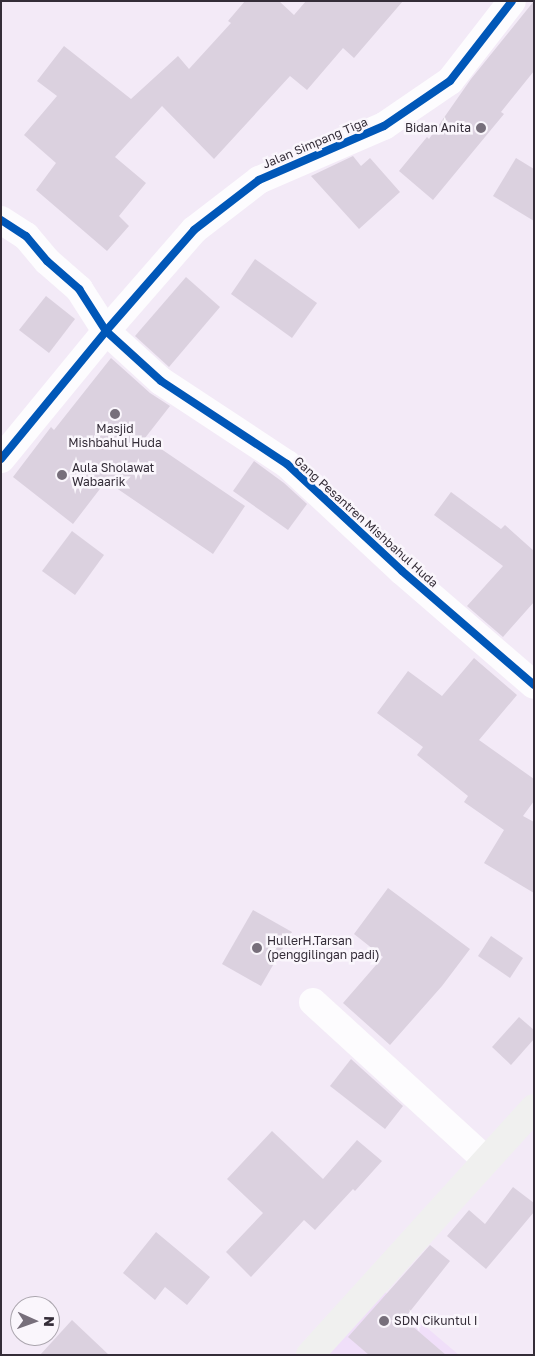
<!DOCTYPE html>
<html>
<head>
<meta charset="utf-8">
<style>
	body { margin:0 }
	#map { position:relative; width:535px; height:1356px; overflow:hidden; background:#f3eaf7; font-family:"Golos Text",sans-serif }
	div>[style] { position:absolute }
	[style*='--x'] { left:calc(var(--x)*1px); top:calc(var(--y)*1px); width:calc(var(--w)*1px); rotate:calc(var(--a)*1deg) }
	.built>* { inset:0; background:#f0dff9 }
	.building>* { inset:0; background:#dbd1df }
	.street>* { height:28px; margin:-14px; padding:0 14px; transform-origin:14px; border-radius:14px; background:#fdfcfe }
	.secondary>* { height:28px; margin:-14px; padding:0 14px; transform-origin:14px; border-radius:14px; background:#f0f0ef }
	.cycleway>* { height:8px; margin:-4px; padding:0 4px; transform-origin:4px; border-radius:4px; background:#0057b8 }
	.dots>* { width:14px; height:14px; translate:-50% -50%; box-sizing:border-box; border:2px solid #faf6fc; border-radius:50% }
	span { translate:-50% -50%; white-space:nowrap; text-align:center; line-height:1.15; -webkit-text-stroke:5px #faf6fc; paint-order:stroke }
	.poi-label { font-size:12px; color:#342d38 }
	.right { translate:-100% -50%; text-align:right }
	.left { translate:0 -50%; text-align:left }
	.street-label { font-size:12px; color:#342d38 }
	.frame { position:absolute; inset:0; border:2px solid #342d38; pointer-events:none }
	.north { position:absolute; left:10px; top:1296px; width:50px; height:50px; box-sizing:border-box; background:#faf6fc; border:1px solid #aba6ae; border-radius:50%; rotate:92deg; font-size:14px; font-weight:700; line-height:20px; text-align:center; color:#342d38 }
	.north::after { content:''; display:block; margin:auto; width:18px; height:22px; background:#776f7b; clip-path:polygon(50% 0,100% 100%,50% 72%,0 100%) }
</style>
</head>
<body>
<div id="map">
	<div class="built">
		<i style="clip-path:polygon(379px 1287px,459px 1355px,320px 1355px)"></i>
	</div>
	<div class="building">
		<i style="clip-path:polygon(245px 1px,279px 1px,294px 15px,306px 1px,403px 1px,354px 58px,343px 48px,307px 90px,290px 76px,214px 159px,162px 106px,115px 157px,146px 183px,119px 216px,129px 226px,107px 251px,36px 190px,56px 163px,24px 135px,57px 96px,37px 81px,64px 46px,131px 99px,178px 56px,189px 69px,231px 23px,228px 21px)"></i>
		<i style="clip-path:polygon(534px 1px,534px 71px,501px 112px,504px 114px,433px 200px,399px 171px,427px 137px,429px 139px,471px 79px)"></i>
		<i style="clip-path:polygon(353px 156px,361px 166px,370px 158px,400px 192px,359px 229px,311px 176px)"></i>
		<i style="clip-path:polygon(516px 158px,534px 169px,534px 221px,493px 196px)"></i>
		<i style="clip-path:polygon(255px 259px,317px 303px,292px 338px,231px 294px)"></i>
		<i style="clip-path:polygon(186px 277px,220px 307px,169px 367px,135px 336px)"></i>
		<i style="clip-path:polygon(46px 296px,75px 319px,49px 353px,19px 330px)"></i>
		<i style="clip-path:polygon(111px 358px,150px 393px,170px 406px,145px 438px,245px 506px,213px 554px,106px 481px,73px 524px,13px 477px,51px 427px,54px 430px)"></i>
		<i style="clip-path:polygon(254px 461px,284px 483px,307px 504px,288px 530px,233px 491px)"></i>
		<i style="clip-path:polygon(451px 492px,501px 529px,505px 525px,534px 551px,534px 602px,503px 637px,467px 606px,503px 566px,434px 515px)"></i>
		<i style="clip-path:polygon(72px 531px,104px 555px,75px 595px,42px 571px)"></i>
		<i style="clip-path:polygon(474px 658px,517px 695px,479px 740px,534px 779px,534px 801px,523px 816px,534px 822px,534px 893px,484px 863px,504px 830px,464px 802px,468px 796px,417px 755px,423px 747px,377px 713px,408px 671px,442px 696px)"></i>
		<i style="clip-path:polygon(388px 888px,470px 949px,442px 986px,390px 1045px,343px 1003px,383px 957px,354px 934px)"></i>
		<i style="clip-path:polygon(253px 910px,292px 932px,261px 986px,222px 964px)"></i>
		<i style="clip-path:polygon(491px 936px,523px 958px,510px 978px,478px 956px)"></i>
		<i style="clip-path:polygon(519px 1017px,534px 1030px,534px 1039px,511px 1065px,492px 1047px)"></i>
		<i style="clip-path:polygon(351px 1059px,403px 1106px,385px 1129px,330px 1086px)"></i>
		<i style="clip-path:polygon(272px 1131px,323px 1179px,357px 1140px,382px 1161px,355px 1191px,353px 1189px,315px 1230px,304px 1220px,251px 1277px,226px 1252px,263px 1213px,227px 1179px)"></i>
		<i style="clip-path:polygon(513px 1187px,534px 1203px,534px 1212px,486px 1269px,447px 1236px,469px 1210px,485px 1224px)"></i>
		<i style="clip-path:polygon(156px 1232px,210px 1277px,187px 1305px,165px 1287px,155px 1300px,123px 1273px)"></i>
		<i style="clip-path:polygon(430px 1245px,450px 1261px,404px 1319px,446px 1355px,369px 1355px,348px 1337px)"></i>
		<i style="clip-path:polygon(72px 1320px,109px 1355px,40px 1355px)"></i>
	</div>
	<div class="street">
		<i style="--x:1;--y:220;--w:30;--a:33"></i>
		<i style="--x:26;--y:236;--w:33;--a:50"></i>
		<i style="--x:47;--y:261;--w:43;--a:41.2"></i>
		<i style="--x:79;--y:289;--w:50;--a:57.3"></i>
		<i style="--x:106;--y:331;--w:74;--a:42.3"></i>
		<i style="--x:161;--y:381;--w:151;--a:33.4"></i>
		<i style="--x:287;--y:464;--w:157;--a:42.9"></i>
		<i style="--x:402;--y:571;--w:174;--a:40.8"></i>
		<i style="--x:1;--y:459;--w:166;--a:-50.6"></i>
		<i style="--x:106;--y:331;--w:134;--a:-48.9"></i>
		<i style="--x:194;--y:230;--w:82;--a:-37.6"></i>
		<i style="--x:259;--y:180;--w:136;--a:-23.4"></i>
		<i style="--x:384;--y:126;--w:80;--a:-34.3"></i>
		<i style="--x:450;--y:81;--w:101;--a:-52.2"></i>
		<i style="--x:313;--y:1002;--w:234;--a:42.4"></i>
	</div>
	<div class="secondary">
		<i style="--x:310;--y:1355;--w:333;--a:-47.8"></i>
	</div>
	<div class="cycleway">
		<i style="--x:1;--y:220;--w:30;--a:33"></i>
		<i style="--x:26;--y:236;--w:33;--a:50"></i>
		<i style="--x:47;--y:261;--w:43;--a:41.2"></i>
		<i style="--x:79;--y:289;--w:50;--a:57.3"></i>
		<i style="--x:106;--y:331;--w:74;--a:42.3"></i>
		<i style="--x:161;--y:381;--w:151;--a:33.4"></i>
		<i style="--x:287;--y:464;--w:157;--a:42.9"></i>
		<i style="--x:402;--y:571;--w:174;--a:40.8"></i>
		<i style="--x:1;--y:459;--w:166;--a:-50.6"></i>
		<i style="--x:106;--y:331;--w:134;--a:-48.9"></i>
		<i style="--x:194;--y:230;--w:82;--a:-37.6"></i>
		<i style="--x:259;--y:180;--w:136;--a:-23.4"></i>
		<i style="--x:384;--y:126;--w:80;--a:-34.3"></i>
		<i style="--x:450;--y:81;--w:101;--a:-52.2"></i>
	</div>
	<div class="dots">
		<i style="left:481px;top:128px;background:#776f7b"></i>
		<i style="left:115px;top:414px;background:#776f7b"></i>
		<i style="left:62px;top:475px;background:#776f7b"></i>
		<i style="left:257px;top:948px;background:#776f7b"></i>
		<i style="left:384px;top:1321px;background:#776f7b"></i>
	</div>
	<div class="poi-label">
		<span class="right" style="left:471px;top:128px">Bidan Anita</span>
		<span style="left:115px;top:436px">Masjid<br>Mishbahul Huda</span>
		<span class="left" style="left:72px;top:475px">Aula Sholawat<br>Wabaarik</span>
		<span class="left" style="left:267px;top:948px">HullerH.Tarsan<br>(penggilingan padi)</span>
		<span class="left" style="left:394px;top:1321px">SDN Cikuntul I</span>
	</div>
	<div class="street-label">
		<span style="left:315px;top:143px;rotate:-23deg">Jalan Simpang Tiga</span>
		<span style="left:366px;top:522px;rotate:42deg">Gang Pesantren Mishbahul Huda</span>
	</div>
	<div class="frame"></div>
	<div class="north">N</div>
</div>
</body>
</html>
